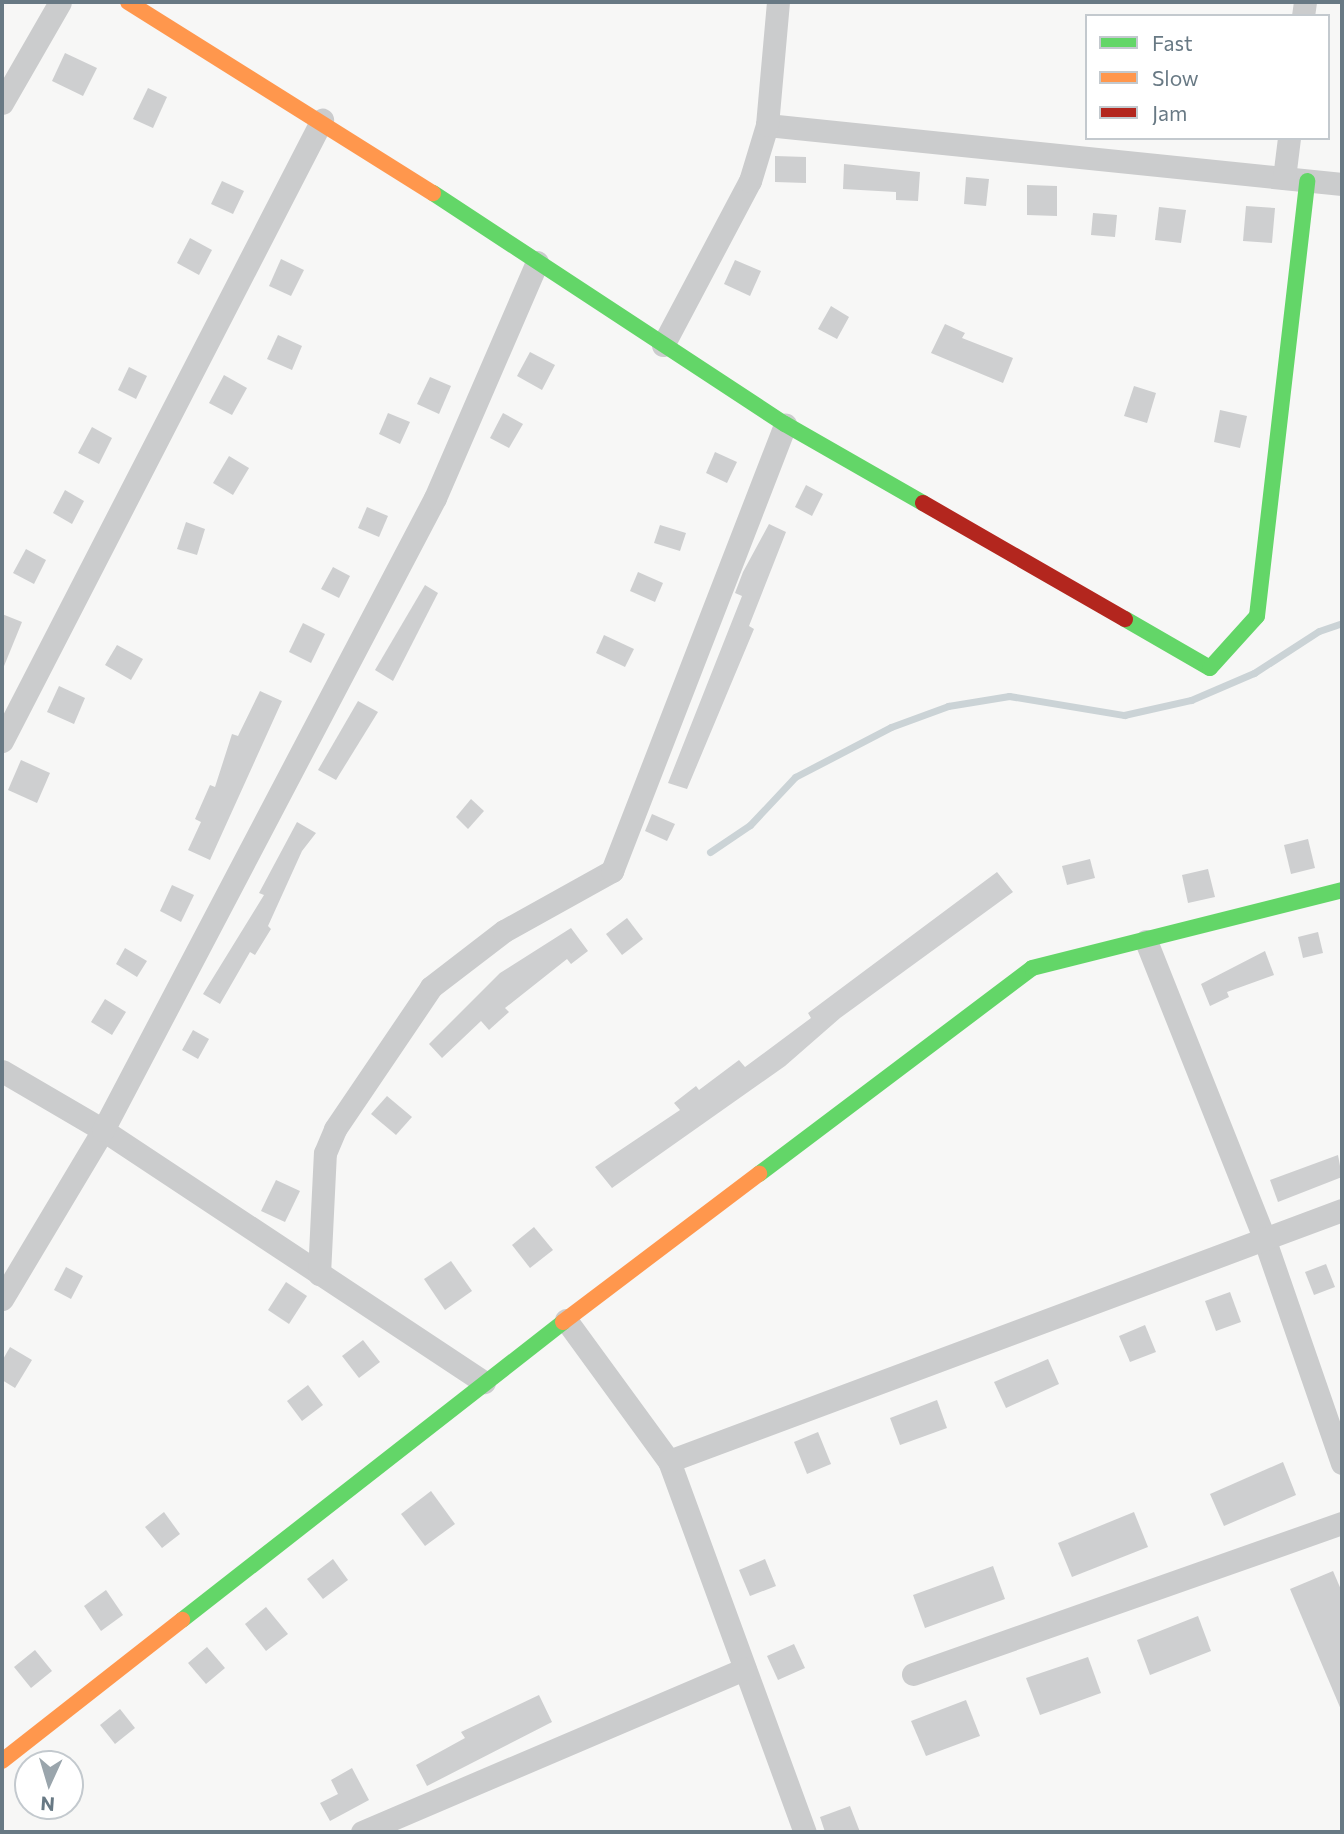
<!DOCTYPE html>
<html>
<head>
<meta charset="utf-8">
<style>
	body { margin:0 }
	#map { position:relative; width:1344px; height:1834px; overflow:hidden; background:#f7f7f6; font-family:Commissioner,sans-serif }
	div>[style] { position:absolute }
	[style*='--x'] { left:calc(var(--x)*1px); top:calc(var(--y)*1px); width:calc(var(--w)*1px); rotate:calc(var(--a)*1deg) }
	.stream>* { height:7px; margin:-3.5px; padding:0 3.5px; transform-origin:3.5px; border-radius:3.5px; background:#cbd3d6 }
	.building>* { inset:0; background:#cecfd0 }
	.street>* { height:23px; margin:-11.5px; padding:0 11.5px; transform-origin:11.5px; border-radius:11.5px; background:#cbcccd }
	.fast>* { height:16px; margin:-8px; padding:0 8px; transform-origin:8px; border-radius:8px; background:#63d668 }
	.slow>* { height:16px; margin:-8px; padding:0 8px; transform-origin:8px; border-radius:8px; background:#ff974d }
	.jam>* { height:16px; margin:-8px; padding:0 8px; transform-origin:8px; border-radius:8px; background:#b3261e }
	span { translate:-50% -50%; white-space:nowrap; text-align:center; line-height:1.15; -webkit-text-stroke:7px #fff; paint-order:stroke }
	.frame { position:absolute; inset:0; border:4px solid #687984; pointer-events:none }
	.legend { position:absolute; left:1085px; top:14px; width:245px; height:126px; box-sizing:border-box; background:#fff; border:2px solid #c3c9ce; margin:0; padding:9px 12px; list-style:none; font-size:21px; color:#687984 }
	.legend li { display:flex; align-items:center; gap:14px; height:35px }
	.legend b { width:35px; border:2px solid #c3c9ce }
	.north { position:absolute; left:14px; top:1750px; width:70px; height:70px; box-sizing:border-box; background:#fff; border:2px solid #c3c9ce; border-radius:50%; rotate:184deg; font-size:19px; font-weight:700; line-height:28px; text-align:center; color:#687984 }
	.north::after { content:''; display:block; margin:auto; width:24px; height:32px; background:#9aa5ac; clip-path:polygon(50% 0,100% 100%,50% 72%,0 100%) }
</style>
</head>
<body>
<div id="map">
	<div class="stream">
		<i style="--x:710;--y:852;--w:48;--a:-34"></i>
		<i style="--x:750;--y:825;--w:66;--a:-46.8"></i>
		<i style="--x:795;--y:777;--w:108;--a:-27.5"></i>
		<i style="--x:891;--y:727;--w:61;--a:-20.2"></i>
		<i style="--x:948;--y:706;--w:62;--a:-9.3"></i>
		<i style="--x:1009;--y:696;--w:117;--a:9.4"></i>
		<i style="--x:1124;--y:715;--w:69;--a:-12.6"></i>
		<i style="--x:1191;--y:700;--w:69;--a:-23.2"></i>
		<i style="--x:1254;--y:673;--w:77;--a:-32.9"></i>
		<i style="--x:1319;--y:631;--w:24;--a:-19"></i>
	</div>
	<div class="building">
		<i style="clip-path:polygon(65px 53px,97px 68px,83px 96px,52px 81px)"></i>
		<i style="clip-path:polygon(148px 88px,167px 97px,153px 128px,133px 119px)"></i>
		<i style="clip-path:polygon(775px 156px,806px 157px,806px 183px,775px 182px)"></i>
		<i style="clip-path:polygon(844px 164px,920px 172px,918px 201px,896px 200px,896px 192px,843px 189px)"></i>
		<i style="clip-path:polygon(966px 177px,989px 179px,986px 206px,964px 204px)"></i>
		<i style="clip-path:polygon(222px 181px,244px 191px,233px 214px,211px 204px)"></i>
		<i style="clip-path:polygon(1027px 185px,1057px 186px,1057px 216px,1027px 215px)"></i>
		<i style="clip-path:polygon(1246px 206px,1275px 208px,1272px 243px,1243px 241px)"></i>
		<i style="clip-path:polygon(1159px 207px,1186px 210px,1181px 243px,1155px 240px)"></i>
		<i style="clip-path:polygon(1093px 213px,1117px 215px,1115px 237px,1091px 235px)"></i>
		<i style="clip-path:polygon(190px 238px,212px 250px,199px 275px,177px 263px)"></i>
		<i style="clip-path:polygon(281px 259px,304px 270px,291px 296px,269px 286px)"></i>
		<i style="clip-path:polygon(735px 260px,761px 271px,750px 296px,724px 284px)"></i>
		<i style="clip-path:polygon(831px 306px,849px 317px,837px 339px,818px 329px)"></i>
		<i style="clip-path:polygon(945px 324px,965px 333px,962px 338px,1013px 358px,1003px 383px,931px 353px)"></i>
		<i style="clip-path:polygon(278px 335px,302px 346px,292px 370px,267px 359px)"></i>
		<i style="clip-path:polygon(530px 352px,555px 365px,542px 390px,517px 376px)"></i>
		<i style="clip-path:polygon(129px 367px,147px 376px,136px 399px,118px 390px)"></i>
		<i style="clip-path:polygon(224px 375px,247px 388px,232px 415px,209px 403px)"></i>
		<i style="clip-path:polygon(430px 377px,451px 386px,439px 414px,417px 404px)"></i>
		<i style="clip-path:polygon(1134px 386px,1156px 393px,1147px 423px,1124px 416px)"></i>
		<i style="clip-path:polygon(1220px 410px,1247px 416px,1240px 448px,1214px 442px)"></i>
		<i style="clip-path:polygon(388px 413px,410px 422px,400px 444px,379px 434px)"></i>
		<i style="clip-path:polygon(503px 413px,523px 424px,509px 448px,490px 438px)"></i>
		<i style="clip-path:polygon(92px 427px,112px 438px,99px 464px,78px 453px)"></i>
		<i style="clip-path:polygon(715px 452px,737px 462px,727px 483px,706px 473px)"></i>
		<i style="clip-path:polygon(229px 456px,249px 468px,233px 495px,213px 483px)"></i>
		<i style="clip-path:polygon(806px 485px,823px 494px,812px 516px,795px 507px)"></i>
		<i style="clip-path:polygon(65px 490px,84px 501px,72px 524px,53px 513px)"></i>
		<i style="clip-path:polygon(367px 507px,388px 516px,379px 537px,358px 528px)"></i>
		<i style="clip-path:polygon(186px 522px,205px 529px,197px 555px,177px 549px)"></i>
		<i style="clip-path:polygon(769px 524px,786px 532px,749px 626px,754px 629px,687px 789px,668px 783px,742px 596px,735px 593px,743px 572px)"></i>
		<i style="clip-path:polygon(660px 525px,686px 533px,680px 551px,654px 543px)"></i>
		<i style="clip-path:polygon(26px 549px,46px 560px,34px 584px,13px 573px)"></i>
		<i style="clip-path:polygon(333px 567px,350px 576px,339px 598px,321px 589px)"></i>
		<i style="clip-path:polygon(638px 572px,663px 583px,655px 602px,630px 591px)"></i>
		<i style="clip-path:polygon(425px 585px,438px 593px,393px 681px,375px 670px)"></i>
		<i style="clip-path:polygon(2px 614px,22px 622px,2px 671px)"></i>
		<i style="clip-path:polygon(303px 623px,325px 634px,311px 663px,289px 652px)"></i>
		<i style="clip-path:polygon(604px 635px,634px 649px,625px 667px,596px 653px)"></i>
		<i style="clip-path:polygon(117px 645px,143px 659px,131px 680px,105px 665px)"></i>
		<i style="clip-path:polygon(59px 686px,85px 698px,74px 724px,47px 712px)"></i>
		<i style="clip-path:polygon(260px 691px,282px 701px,210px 860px,188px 850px,201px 822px,195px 819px,210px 785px,215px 787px,232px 734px,238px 736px)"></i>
		<i style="clip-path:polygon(358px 701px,378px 712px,336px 780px,318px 770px)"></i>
		<i style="clip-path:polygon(21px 760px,50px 773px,37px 803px,8px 790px)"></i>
		<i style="clip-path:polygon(471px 799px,484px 811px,468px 829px,456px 817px)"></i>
		<i style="clip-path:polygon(652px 814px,675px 824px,667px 841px,645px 831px)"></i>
		<i style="clip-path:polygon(297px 822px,316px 833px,302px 851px,268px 926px,271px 929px,255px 955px,250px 952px,220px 1004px,203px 994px,264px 895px,259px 893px)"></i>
		<i style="clip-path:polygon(1308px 839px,1315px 868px,1291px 874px,1284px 845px)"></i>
		<i style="clip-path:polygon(1090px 859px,1095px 878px,1067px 885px,1062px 866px)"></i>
		<i style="clip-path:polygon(1208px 869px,1215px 897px,1188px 903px,1182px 875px)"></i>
		<i style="clip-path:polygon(997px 872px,1013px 892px,840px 1018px,785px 1066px,612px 1188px,595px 1167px,680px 1110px,674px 1103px,696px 1086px,699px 1090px,739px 1060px,745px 1067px,811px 1018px,808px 1013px)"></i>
		<i style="clip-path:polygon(172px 885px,194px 895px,181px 922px,160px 911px)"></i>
		<i style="clip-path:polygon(627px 918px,643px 939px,622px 955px,606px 934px)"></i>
		<i style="clip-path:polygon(571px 928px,588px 951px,571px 964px,567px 959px,505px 1008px,509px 1012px,489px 1030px,481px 1021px,442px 1058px,429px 1044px,500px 973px)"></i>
		<i style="clip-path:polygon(1318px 932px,1323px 953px,1303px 958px,1298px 937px)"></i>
		<i style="clip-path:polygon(125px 948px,147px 961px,137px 977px,116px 964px)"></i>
		<i style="clip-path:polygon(1265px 951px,1274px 975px,1227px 992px,1229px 997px,1210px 1006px,1201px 984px)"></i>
		<i style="clip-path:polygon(105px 999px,126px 1012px,112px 1035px,91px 1022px)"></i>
		<i style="clip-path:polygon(193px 1030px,209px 1039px,198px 1059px,182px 1050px)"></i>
		<i style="clip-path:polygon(387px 1096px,412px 1117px,396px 1135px,371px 1114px)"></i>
		<i style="clip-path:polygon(1338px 1155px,1342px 1177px,1278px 1202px,1270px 1180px)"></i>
		<i style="clip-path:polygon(276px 1180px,300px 1191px,285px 1222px,261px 1211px)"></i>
		<i style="clip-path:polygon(534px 1227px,553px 1250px,530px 1268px,512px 1245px)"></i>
		<i style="clip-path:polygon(451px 1261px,472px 1291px,445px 1310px,424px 1279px)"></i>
		<i style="clip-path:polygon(1326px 1264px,1335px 1287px,1314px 1295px,1305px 1272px)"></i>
		<i style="clip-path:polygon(66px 1267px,83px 1276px,71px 1299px,54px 1290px)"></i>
		<i style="clip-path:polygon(286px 1282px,307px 1296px,289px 1324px,268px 1310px)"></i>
		<i style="clip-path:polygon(1230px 1292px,1241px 1322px,1216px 1331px,1205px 1301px)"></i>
		<i style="clip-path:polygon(1145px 1325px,1156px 1352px,1130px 1362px,1119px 1336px)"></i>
		<i style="clip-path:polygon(363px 1340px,380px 1362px,359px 1378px,342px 1356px)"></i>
		<i style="clip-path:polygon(10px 1347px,32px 1360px,15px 1388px,2px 1380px,2px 1361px)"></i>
		<i style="clip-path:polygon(1048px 1359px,1059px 1384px,1006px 1408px,994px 1382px)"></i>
		<i style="clip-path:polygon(308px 1385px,323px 1405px,302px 1421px,287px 1401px)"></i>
		<i style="clip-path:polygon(937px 1400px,947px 1428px,900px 1445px,890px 1418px)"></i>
		<i style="clip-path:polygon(818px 1432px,831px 1464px,807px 1474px,794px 1442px)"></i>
		<i style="clip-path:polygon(1283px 1462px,1296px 1495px,1224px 1526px,1210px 1494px)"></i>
		<i style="clip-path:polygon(431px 1491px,455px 1524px,425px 1546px,401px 1514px)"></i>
		<i style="clip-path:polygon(164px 1512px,180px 1534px,162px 1548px,145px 1527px)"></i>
		<i style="clip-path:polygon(1134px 1512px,1148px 1547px,1072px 1577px,1058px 1543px)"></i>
		<i style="clip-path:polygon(333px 1559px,348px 1580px,323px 1599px,307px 1579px)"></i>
		<i style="clip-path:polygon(765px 1559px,776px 1586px,750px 1596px,739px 1570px)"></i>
		<i style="clip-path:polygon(993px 1566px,1005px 1599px,925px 1628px,913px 1595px)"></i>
		<i style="clip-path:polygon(1333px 1571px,1342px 1592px,1342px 1712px,1290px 1589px)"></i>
		<i style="clip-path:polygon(106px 1590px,123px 1615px,101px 1631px,84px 1606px)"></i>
		<i style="clip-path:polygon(266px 1607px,288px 1634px,266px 1651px,245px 1624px)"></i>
		<i style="clip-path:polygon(1198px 1616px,1211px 1651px,1150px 1675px,1137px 1640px)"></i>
		<i style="clip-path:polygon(794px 1644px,805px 1668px,778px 1680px,767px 1656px)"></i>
		<i style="clip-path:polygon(207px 1647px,225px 1668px,206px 1684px,188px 1663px)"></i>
		<i style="clip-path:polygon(35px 1650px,52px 1671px,31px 1688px,14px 1667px)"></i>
		<i style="clip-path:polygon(1088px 1657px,1101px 1693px,1040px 1715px,1026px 1678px)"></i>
		<i style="clip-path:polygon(539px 1695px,552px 1722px,427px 1786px,416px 1765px,465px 1738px,461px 1732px)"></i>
		<i style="clip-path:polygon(966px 1700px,980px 1736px,926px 1756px,911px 1721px)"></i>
		<i style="clip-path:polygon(120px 1709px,135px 1728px,115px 1744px,100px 1725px)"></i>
		<i style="clip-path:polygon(352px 1768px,369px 1800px,330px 1821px,320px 1803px,338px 1794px,331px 1780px)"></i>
		<i style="clip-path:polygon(850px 1806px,860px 1832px,825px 1832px,820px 1817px)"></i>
	</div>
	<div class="street">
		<i style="--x:1303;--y:16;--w:14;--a:-82"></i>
		<i style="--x:2;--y:103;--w:116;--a:-60.1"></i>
		<i style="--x:767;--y:125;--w:578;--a:5.86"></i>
		<i style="--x:1284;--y:178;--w:40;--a:-82.9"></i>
		<i style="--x:663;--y:345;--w:186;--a:-62.1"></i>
		<i style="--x:750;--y:181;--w:59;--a:-73.1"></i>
		<i style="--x:767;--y:125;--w:123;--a:-84.9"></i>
		<i style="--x:2;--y:741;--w:699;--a:-62.74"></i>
		<i style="--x:1146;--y:941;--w:320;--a:68.3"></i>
		<i style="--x:1264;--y:1238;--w:238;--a:70.9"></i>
		<i style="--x:2;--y:1071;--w:117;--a:30.3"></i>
		<i style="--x:103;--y:1130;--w:457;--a:33.5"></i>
		<i style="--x:319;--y:1274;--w:121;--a:-87.2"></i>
		<i style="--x:325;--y:1153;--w:26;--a:-67"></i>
		<i style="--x:335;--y:1129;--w:171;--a:-55.9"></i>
		<i style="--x:431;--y:987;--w:92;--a:-37.5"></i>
		<i style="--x:504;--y:931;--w:124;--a:-29.1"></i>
		<i style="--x:612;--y:871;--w:479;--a:-68.8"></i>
		<i style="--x:2;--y:1299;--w:197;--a:-59.1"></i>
		<i style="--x:103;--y:1130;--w:714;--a:-62.29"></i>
		<i style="--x:435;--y:498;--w:257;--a:-66.6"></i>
		<i style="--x:566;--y:1320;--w:175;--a:53.9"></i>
		<i style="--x:669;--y:1461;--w:395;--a:69.9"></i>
		<i style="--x:669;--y:1461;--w:718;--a:-20.45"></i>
		<i style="--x:913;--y:1674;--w:455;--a:-19.4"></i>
		<i style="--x:362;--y:1832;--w:416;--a:-23.1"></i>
	</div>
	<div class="fast">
		<i style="--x:433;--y:193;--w:421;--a:33.3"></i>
		<i style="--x:785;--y:424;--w:159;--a:29.8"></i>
		<i style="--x:1125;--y:619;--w:98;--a:30"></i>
		<i style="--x:1210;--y:668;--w:70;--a:-47.9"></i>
		<i style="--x:1257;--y:616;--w:438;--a:-83.4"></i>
		<i style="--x:759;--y:1174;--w:342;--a:-37"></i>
		<i style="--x:1032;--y:968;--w:320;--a:-14.1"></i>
		<i style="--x:182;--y:1620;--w:484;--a:-38"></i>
	</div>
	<div class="slow">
		<i style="--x:128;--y:2;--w:360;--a:32.1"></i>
		<i style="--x:563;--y:1322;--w:246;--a:-37.1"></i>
		<i style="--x:2;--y:1761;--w:229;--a:-38.1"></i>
	</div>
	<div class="jam">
		<i style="--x:923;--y:503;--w:233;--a:29.9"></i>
	</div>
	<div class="frame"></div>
	<ul class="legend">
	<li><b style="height:9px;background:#63d668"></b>Fast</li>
	<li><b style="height:9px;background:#ff974d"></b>Slow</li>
	<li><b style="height:9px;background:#b3261e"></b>Jam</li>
	</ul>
	<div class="north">N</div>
</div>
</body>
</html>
